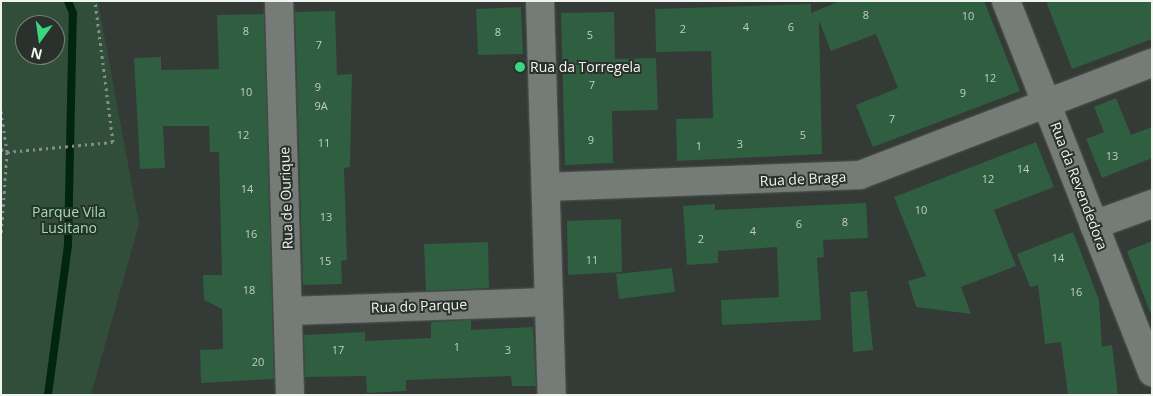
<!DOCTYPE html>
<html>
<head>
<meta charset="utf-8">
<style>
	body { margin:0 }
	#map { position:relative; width:1153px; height:396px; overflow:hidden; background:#343a35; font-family:"Open Sans",sans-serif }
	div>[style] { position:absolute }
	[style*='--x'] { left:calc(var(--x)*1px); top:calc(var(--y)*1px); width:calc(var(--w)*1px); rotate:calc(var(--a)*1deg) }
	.green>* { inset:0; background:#314e3a }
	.stream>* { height:8px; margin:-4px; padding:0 4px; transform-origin:4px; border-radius:4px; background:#012510 }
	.building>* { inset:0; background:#2f5e40 }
	.path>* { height:3px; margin-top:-1.5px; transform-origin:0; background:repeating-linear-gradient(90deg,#888d89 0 2.5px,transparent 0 6.5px) }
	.roads { filter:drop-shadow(0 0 1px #525854) drop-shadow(0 0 1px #525854) }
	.minor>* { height:28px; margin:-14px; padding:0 14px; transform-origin:14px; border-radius:14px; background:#757c77 }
	.dots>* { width:14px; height:14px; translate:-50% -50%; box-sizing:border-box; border:2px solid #2a302b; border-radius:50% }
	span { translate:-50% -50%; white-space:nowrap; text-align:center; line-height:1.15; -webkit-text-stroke:4px #2a302b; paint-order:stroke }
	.number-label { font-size:11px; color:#c0cec5 }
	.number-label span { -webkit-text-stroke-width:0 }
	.poi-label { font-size:14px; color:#f0f4f1 }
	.left { translate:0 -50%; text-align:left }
	.street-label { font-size:14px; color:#f0f4f1 }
	.park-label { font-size:14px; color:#97e1ae }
	.frame { position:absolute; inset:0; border:2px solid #f0f4f1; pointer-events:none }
	.north { position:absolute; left:15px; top:15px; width:50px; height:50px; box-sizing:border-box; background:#2a302b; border:1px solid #797e7a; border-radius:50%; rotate:194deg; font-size:14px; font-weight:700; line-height:20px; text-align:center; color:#f0f4f1 }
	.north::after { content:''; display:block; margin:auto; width:18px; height:22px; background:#3ad77f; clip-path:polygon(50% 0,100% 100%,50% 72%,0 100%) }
</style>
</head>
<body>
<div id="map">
	<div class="green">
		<i style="clip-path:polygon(evenodd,1px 1px,98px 1px,139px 224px,91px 395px,1px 395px,1px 1px,25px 25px,55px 25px,55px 55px,25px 55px,25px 25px)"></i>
	</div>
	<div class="stream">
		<i style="--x:48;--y:395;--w:151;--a:-82.4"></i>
		<i style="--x:68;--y:245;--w:232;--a:-88.8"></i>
		<i style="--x:73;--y:13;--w:13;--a:-113"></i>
	</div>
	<div class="building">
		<i style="clip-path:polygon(840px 1px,984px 1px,1020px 91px,873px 147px,856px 105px,898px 88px,876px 34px,831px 51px,819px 21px,822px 154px,677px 161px,676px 119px,713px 118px,711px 51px,656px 52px,655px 9px,811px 4px,811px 13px)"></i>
		<i style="clip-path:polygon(1046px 1px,1152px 1px,1152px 39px,1072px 69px)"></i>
		<i style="clip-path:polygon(521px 7px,523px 54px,478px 55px,476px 9px)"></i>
		<i style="clip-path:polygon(335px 11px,337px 75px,352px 74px,350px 167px,344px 168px,347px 260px,341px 261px,342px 284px,303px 285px,295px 12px)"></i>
		<i style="clip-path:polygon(614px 12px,615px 59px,656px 58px,658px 110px,612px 111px,613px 163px,565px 165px,561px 13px)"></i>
		<i style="clip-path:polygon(264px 14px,274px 379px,201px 383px,200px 350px,223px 349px,222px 309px,204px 300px,203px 275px,222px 275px,219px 152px,210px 152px,209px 126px,163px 126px,165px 168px,140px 169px,134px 58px,161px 57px,161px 70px,219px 69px,217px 15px)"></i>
		<i style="clip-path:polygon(1116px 98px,1131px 135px,1152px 127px,1152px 158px,1102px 178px,1086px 139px,1104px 132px,1094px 107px)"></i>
		<i style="clip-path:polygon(1036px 142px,1054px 187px,994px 210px,1016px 266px,961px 287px,971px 314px,916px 307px,908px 281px,926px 276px,894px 197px)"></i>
		<i style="clip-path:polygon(866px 203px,868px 238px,823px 240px,824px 257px,817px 258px,821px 320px,722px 325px,721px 300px,779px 297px,777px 247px,718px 251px,718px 263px,687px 265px,683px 206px,715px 204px,715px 210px)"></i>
		<i style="clip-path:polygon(621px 219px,622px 272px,568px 275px,567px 221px)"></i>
		<i style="clip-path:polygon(1073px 232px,1099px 300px,1102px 347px,1112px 345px,1118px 395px,1068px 395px,1061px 342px,1045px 344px,1038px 285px,1030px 287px,1017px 254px)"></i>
		<i style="clip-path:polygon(1152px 241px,1152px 311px,1150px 312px,1127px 251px)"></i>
		<i style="clip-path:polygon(488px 242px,489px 288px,426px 291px,424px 244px)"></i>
		<i style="clip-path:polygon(672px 268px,675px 292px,619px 299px,616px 274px)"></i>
		<i style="clip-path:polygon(867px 291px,873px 350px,853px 352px,850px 292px)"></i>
		<i style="clip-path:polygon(471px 320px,471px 330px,533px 327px,536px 386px,512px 386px,511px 376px,406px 380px,406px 391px,367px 393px,366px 376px,305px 377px,304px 335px,365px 332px,365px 341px,431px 338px,431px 322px)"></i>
	</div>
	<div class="path">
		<i style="--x:1;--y:111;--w:41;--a:81.7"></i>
		<i style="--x:7;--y:152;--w:85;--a:94"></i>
		<i style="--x:1;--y:149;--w:7;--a:27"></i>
		<i style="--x:7;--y:152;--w:106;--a:-5.4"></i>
		<i style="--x:113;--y:142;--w:142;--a:-97.3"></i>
	</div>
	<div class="roads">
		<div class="minor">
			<i style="--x:279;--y:1;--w:394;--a:88.4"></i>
			<i style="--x:540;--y:1;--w:394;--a:88.3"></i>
			<i style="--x:1006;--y:1;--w:399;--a:68.5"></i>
			<i style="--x:546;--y:187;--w:314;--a:-2.2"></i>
			<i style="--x:860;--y:175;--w:313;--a:-21"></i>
			<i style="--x:1094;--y:225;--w:62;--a:-19.9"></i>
			<i style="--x:289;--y:311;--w:260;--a:-2"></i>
		</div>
	</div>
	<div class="dots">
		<i style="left:520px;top:67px;background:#3ad77f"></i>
	</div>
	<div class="number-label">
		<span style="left:866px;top:15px">8</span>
		<span style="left:968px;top:16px">10</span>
		<span style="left:746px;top:27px">4</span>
		<span style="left:791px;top:27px">6</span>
		<span style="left:683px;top:29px">2</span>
		<span style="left:246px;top:31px">8</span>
		<span style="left:498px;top:32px">8</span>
		<span style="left:590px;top:35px">5</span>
		<span style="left:319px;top:45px">7</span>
		<span style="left:990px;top:78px">12</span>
		<span style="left:592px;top:85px">7</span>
		<span style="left:318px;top:87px">9</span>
		<span style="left:246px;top:92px">10</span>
		<span style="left:963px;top:93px">9</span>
		<span style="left:321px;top:106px">9A</span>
		<span style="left:892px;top:119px">7</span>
		<span style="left:243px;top:135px">12</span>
		<span style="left:803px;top:135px">5</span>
		<span style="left:591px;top:140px">9</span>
		<span style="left:324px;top:143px">11</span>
		<span style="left:740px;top:144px">3</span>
		<span style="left:699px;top:146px">1</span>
		<span style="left:1112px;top:156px">13</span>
		<span style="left:1023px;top:169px">14</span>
		<span style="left:988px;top:179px">12</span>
		<span style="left:247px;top:189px">14</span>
		<span style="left:921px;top:210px">10</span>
		<span style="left:326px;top:217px">13</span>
		<span style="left:845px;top:222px">8</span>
		<span style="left:799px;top:224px">6</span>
		<span style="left:753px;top:231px">4</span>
		<span style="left:251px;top:234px">16</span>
		<span style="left:701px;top:239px">2</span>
		<span style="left:1058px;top:258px">14</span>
		<span style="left:592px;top:260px">11</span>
		<span style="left:325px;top:261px">15</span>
		<span style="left:249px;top:290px">18</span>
		<span style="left:1076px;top:292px">16</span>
		<span style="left:457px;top:347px">1</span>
		<span style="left:338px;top:350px">17</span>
		<span style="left:508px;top:350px">3</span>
		<span style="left:258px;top:362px">20</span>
	</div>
	<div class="poi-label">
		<span class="left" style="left:530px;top:67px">Rua da Torregela</span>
	</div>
	<div class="street-label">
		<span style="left:803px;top:179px;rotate:-3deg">Rua de Braga</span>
		<span style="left:1079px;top:186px;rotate:69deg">Rua da Revendedora</span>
		<span style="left:286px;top:198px;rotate:-92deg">Rua de Ourique</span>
		<span style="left:419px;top:306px;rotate:-2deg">Rua do Parque</span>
	</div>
	<div class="park-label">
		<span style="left:69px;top:220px">Parque Vila<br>Lusitano</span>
	</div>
	<div class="frame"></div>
	<div class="north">N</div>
</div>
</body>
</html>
